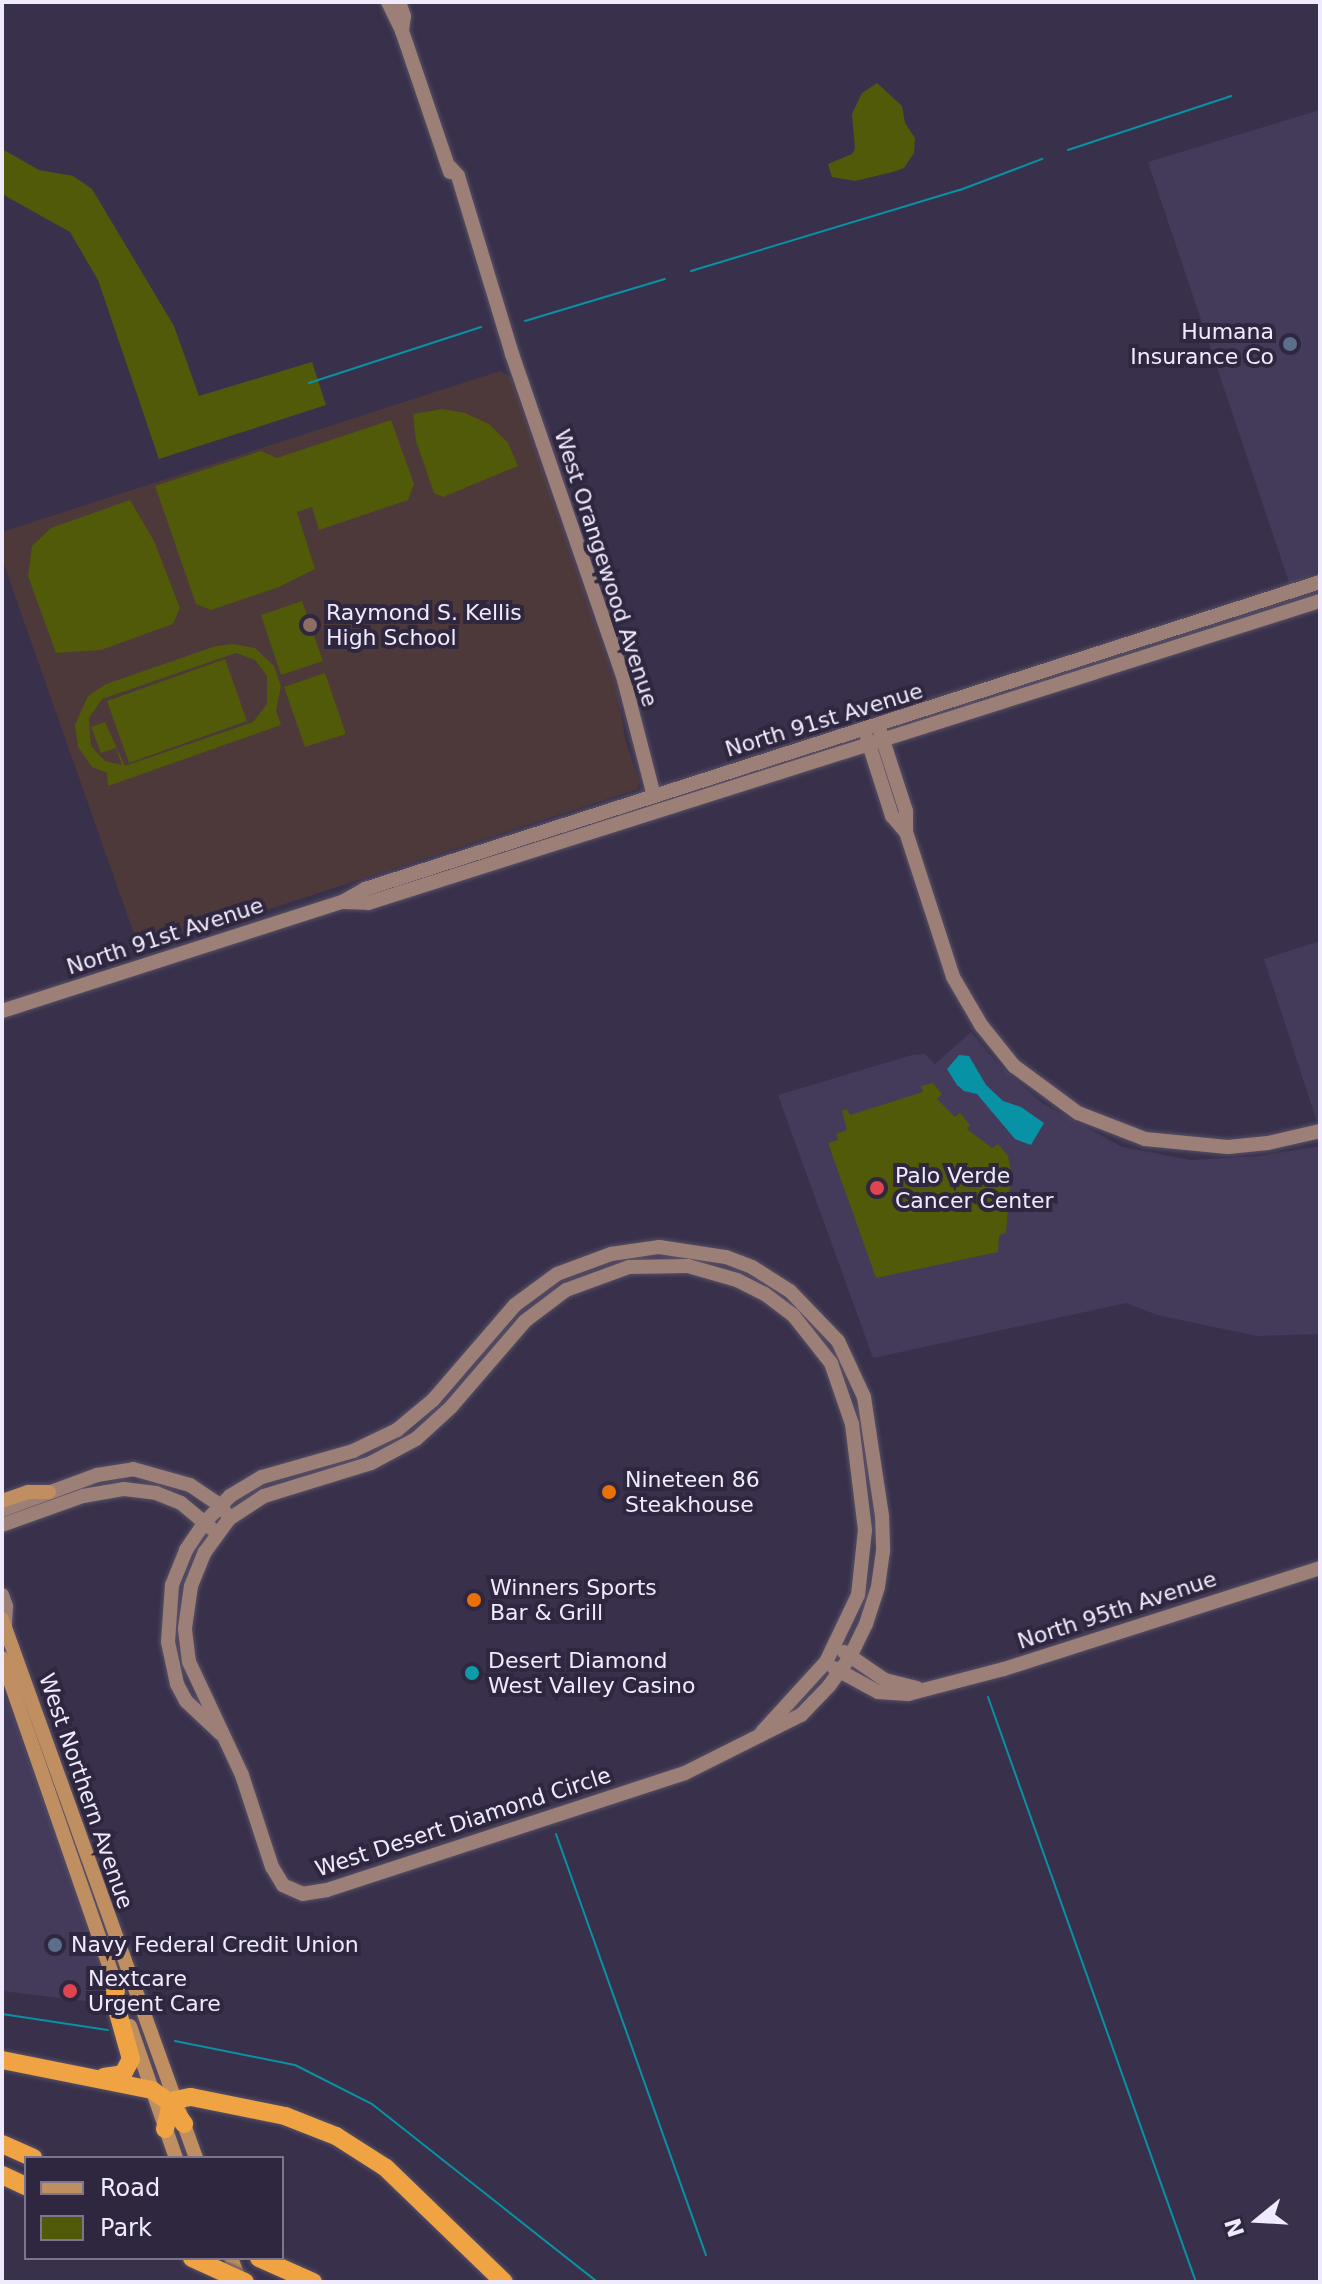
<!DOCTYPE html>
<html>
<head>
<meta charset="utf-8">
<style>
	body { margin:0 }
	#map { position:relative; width:1322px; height:2284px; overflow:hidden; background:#39314b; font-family:"DejaVu Sans",sans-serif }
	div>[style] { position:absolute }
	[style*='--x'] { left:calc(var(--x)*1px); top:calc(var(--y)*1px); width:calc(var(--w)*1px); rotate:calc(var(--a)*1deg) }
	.built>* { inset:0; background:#443a5a }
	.education>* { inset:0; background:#4d383a }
	.green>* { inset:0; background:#505a08 }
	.water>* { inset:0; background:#0892a5 }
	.stream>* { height:2px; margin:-1px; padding:0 1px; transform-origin:1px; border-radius:1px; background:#0892a5 }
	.roads { filter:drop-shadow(0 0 2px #575066) drop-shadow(0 0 2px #575066) }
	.secondary>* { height:14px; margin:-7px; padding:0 7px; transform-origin:7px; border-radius:7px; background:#9c7f77 }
	.primary>* { height:14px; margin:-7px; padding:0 7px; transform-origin:7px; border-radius:7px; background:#c08f61 }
	.highway>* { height:18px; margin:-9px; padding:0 9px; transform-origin:9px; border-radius:9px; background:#f0a343 }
	.bridges { filter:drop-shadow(0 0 2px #575066) drop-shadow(0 0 2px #575066) }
	.highway-bridge>* { height:18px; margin:-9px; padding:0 9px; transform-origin:9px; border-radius:9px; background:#f0a343 }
	.dots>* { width:22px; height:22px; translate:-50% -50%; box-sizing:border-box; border:4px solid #2f2740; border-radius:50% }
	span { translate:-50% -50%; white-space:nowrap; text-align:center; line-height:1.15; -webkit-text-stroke:8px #2f2740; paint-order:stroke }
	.poi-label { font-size:22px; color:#f0ebfc }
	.right { translate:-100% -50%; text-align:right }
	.left { translate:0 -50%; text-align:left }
	.street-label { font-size:22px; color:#f0ebfc }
	.frame { position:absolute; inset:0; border:4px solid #f0ebfc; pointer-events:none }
	.legend { position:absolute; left:24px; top:2156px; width:260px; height:104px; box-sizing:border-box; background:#2f2740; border:2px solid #7c758b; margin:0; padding:10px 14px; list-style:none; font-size:24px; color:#f0ebfc }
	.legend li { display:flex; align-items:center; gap:16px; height:40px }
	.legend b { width:40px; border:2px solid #7c758b }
	.north { position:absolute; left:1218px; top:2180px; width:80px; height:80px; -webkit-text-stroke:6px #2f2740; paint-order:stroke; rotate:252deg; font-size:22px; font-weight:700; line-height:32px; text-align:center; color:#f0ebfc }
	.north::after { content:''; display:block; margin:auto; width:28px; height:36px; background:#f0ebfc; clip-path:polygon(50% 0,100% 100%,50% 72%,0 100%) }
</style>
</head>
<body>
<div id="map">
	<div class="built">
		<i style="clip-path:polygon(1320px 110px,1320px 570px,1290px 585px,1148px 162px)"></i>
		<i style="clip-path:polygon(1320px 941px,1320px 1120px,1317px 1122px,1264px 959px)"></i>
		<i style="clip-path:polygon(971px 1032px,997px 1063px,1042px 1103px,1122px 1147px,1191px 1160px,1260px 1156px,1320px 1146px,1320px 1334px,1257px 1336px,1157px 1315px,1126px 1303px,873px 1358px,778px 1095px,912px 1055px,925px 1054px,935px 1064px)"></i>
		<i style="clip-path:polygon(2px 1686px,97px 1949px,110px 2000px,102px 2003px,2px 1991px)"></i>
	</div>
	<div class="education">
		<i style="clip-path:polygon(500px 371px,511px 377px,618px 691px,625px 739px,640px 782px,638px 789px,140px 951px,2px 559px,2px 532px)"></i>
	</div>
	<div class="green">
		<i style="clip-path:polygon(877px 83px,902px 106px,905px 123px,915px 138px,914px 153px,904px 168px,893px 172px,855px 181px,832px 177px,828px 164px,852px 154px,855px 149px,852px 114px,862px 93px)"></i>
		<i style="clip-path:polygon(2px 149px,39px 170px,73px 176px,92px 189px,174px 326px,199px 396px,312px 362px,326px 405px,159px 459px,98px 280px,70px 232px,2px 194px)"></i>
		<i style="clip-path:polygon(442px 409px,465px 413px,489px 424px,508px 443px,518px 466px,443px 497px,434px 493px,416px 441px,413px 414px)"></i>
		<i style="clip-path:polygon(391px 420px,414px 484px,408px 500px,319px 530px,312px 507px,297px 512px,315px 569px,279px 587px,211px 610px,196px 604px,155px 486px,261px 451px,277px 458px)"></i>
		<i style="clip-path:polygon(130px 500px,154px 541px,180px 608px,173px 624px,101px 650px,56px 653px,28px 576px,32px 546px,51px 528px)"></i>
		<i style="clip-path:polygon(302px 601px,323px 661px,281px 675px,261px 615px)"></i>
		<i style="clip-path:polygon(evenodd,233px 644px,255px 648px,274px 666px,281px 686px,276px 711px,281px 725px,108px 786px,107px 773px,92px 767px,78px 747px,75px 725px,88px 696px,106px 684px,216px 646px,233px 644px,236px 653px,255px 660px,267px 676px,267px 704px,253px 722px,125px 766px,105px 722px,91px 727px,101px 753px,116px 748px,122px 765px,105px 761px,91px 746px,89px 718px,102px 699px,236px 653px)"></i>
		<i style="clip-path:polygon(225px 659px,247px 721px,129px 763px,107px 701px)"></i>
		<i style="clip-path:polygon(325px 673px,346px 734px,305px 747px,284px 687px)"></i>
		<i style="clip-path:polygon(933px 1083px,942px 1094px,937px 1099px,955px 1117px,960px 1113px,970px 1125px,967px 1129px,992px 1148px,998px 1144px,1008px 1156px,1011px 1171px,1006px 1233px,999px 1235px,998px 1252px,876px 1278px,828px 1143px,838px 1140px,836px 1134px,847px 1130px,842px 1111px,847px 1109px,850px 1115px,923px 1092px,921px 1086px)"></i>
	</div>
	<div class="water">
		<i style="clip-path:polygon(959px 1055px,969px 1056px,986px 1085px,1003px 1101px,1021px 1107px,1044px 1123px,1031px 1145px,1015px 1139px,977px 1094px,964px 1091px,957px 1085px,947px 1069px)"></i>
	</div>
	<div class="stream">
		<i style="--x:1068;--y:150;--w:172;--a:-18.3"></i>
		<i style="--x:691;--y:271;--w:281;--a:-16.8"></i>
		<i style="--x:960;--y:190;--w:88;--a:-20.7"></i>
		<i style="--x:525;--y:321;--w:146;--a:-16.7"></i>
		<i style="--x:309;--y:383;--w:181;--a:-18"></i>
		<i style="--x:988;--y:1697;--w:621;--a:70.43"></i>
		<i style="--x:556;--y:1834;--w:447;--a:70.4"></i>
		<i style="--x:2;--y:2014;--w:107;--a:8.6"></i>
		<i style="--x:175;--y:2041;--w:122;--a:11.3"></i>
		<i style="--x:295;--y:2065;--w:86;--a:26.9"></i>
		<i style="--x:372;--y:2104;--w:287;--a:38.3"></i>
	</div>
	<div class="roads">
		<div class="secondary">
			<i style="--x:388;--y:2;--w:32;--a:64"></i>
			<i style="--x:402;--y:31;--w:149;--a:71.2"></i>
			<i style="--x:399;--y:2;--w:15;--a:70"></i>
			<i style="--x:404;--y:16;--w:15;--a:98"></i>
			<i style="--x:450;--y:167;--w:12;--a:48"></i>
			<i style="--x:458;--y:176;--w:186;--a:73.1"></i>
			<i style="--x:512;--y:354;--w:345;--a:71"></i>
			<i style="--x:624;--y:680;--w:120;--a:75.5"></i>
			<i style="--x:880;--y:731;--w:84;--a:72"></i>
			<i style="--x:906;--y:811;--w:21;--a:90"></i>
			<i style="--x:906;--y:832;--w:152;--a:72"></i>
			<i style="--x:953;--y:977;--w:56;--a:59.7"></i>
			<i style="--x:981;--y:1025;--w:53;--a:51.2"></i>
			<i style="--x:1014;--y:1066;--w:79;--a:36.3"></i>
			<i style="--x:1078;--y:1113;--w:72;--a:21.2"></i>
			<i style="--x:1145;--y:1139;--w:83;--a:5.5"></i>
			<i style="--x:1228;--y:1147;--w:40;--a:-5.7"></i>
			<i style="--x:1268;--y:1143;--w:53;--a:-13"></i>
			<i style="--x:867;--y:738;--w:82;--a:72.2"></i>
			<i style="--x:892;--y:816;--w:21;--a:49"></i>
			<i style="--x:343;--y:902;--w:25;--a:2"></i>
			<i style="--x:368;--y:903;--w:999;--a:-17.6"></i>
			<i style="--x:2;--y:1011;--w:357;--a:-17.8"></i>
			<i style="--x:342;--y:902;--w:26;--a:-29"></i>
			<i style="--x:365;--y:889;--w:1003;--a:-17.82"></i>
			<i style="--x:2;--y:1510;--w:101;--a:-20.2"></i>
			<i style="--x:97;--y:1475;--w:36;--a:-9"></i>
			<i style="--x:133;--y:1469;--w:59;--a:15.7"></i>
			<i style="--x:190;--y:1485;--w:36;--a:34"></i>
			<i style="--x:220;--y:1505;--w:9;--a:54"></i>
			<i style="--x:2;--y:1525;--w:86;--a:-19.7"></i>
			<i style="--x:83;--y:1496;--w:42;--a:-9.7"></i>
			<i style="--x:124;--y:1489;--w:32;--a:7"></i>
			<i style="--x:156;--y:1493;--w:27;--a:22"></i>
			<i style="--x:181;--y:1503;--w:40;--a:40"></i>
			<i style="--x:2;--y:1595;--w:12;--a:70"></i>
			<i style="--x:6;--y:1606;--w:21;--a:93"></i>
			<i style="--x:844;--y:1652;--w:50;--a:34.3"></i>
			<i style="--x:885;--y:1680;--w:33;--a:14"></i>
			<i style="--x:834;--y:1668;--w:50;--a:28.6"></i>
			<i style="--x:878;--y:1692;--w:30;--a:4"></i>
			<i style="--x:908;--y:1694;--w:99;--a:-14.6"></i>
			<i style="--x:1004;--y:1669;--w:332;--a:-17.7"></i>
			<i style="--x:221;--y:1734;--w:48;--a:-136.7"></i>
			<i style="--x:186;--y:1701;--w:19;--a:-118"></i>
			<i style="--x:177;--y:1684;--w:43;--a:-102.1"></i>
			<i style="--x:168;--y:1642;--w:57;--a:-86"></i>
			<i style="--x:172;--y:1585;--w:38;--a:-68"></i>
			<i style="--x:186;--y:1550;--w:34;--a:-56"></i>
			<i style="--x:205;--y:1522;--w:36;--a:-46"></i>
			<i style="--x:230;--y:1496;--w:37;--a:-31"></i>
			<i style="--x:262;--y:1477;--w:95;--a:-15.9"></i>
			<i style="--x:353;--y:1451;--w:49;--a:-25.5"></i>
			<i style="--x:397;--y:1430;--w:47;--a:-39.8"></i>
			<i style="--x:433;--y:1400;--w:125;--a:-49.2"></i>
			<i style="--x:515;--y:1305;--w:52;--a:-36.4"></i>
			<i style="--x:557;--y:1274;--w:58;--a:-20.3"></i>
			<i style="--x:611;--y:1254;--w:49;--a:-8.3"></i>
			<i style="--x:659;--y:1247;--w:68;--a:8.5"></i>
			<i style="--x:726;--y:1257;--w:28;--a:21"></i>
			<i style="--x:752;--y:1267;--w:45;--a:32.3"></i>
			<i style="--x:790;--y:1291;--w:69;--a:46.2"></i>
			<i style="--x:838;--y:1341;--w:62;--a:65.1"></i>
			<i style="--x:864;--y:1397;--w:120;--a:81.4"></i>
			<i style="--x:882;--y:1516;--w:35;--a:88"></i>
			<i style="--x:883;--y:1551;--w:36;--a:98"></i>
			<i style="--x:878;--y:1587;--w:39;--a:108"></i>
			<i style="--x:866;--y:1624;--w:37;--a:116"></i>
			<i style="--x:850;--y:1657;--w:36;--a:126"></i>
			<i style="--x:829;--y:1686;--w:40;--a:134"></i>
			<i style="--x:801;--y:1715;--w:130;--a:153.4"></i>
			<i style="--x:685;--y:1773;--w:377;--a:161.9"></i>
			<i style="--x:327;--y:1890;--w:24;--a:171"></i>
			<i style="--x:303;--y:1894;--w:22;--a:-156"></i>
			<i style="--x:283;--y:1885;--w:21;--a:-121"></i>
			<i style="--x:272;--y:1867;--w:97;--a:-108.1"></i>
			<i style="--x:242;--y:1775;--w:125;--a:-115.1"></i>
			<i style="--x:189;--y:1662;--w:34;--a:-97"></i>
			<i style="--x:185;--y:1628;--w:42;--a:-81.9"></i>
			<i style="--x:191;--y:1586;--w:37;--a:-68"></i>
			<i style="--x:205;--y:1552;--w:41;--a:-54"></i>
			<i style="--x:229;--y:1519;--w:42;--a:-33.3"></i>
			<i style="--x:264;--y:1496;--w:112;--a:-17.1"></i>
			<i style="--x:371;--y:1463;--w:51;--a:-28.1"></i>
			<i style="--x:416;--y:1439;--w:47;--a:-42.4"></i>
			<i style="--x:451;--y:1407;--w:113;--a:-49.3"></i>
			<i style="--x:525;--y:1321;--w:51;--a:-37.1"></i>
			<i style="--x:566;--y:1290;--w:67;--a:-20.1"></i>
			<i style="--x:629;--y:1267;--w:59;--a:-1"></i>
			<i style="--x:688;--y:1266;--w:51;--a:15.9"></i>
			<i style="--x:737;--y:1280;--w:31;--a:27"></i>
			<i style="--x:765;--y:1294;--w:35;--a:37"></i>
			<i style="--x:793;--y:1315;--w:61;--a:51.6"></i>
			<i style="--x:831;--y:1363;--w:65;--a:71"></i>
			<i style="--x:852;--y:1424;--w:107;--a:83"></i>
			<i style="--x:865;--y:1530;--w:65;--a:96.1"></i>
			<i style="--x:858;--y:1595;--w:74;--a:115.5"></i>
			<i style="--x:826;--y:1662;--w:95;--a:132.4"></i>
		</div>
		<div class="primary">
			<i style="--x:2;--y:1501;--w:28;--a:-19"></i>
			<i style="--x:28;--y:1492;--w:21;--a:0"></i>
			<i style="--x:2;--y:1619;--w:573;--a:70.2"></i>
			<i style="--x:2;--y:1658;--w:353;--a:70.8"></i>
			<i style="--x:130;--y:2026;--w:140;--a:70.8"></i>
			<i style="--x:231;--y:2258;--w:26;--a:69"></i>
		</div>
		<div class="highway">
			<i style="--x:2;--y:2060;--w:153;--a:11.3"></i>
			<i style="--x:152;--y:2090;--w:19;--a:35"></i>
			<i style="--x:168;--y:2101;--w:28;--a:55"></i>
			<i style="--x:104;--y:2077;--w:19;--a:-9"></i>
			<i style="--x:123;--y:2074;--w:17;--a:-62"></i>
			<i style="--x:131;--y:2059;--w:59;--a:-105.7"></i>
			<i style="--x:115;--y:2002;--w:20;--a:-90"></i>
			<i style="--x:165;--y:2129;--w:26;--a:-77"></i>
			<i style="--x:171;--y:2104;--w:6;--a:-45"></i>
			<i style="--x:175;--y:2100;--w:16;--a:-11"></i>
			<i style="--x:191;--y:2097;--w:96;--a:11.4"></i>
			<i style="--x:285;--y:2116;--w:55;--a:21.4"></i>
			<i style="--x:336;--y:2136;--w:59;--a:32.6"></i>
			<i style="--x:386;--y:2168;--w:164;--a:44"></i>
			<i style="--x:2;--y:2144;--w:34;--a:24"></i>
			<i style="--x:2;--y:2175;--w:26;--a:25"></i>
			<i style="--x:259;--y:2258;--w:59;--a:24"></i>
		</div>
	</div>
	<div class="bridges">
		<div class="highway-bridge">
			<i style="--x:192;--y:2258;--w:58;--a:24.4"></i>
		</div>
	</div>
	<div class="dots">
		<i style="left:1290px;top:344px;background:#5c6f8a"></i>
		<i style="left:310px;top:625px;background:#8d6e63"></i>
		<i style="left:877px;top:1188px;background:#e0444e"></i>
		<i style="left:609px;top:1492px;background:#e8710a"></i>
		<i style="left:474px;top:1600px;background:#e8710a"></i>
		<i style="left:472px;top:1673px;background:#0f9aa8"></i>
		<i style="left:55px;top:1945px;background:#5c6f8a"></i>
		<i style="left:70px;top:1991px;background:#e0444e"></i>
	</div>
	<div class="poi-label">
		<span class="right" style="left:1274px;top:344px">Humana<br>Insurance Co</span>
		<span class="left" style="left:326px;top:625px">Raymond S. Kellis<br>High School</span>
		<span class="left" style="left:895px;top:1188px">Palo Verde<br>Cancer Center</span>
		<span class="left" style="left:625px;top:1492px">Nineteen 86<br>Steakhouse</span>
		<span class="left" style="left:490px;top:1600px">Winners Sports<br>Bar &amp; Grill</span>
		<span class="left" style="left:488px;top:1673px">Desert Diamond<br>West Valley Casino</span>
		<span class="left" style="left:71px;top:1945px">Navy Federal Credit Union</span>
		<span class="left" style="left:88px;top:1991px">Nextcare<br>Urgent Care</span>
	</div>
	<div class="street-label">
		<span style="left:606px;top:568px;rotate:72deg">West Orangewood Avenue</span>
		<span style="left:824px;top:720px;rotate:-17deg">North 91st Avenue</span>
		<span style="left:165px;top:936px;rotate:-18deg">North 91st Avenue</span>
		<span style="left:1117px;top:1610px;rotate:-18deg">North 95th Avenue</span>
		<span style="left:86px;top:1791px;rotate:71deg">West Northern Avenue</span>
		<span style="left:463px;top:1822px;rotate:-18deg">West Desert Diamond Circle</span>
	</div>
	<div class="frame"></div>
	<ul class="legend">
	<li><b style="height:10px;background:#c08f61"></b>Road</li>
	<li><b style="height:22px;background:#505a08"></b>Park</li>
	</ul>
	<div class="north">N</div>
</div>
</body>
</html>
